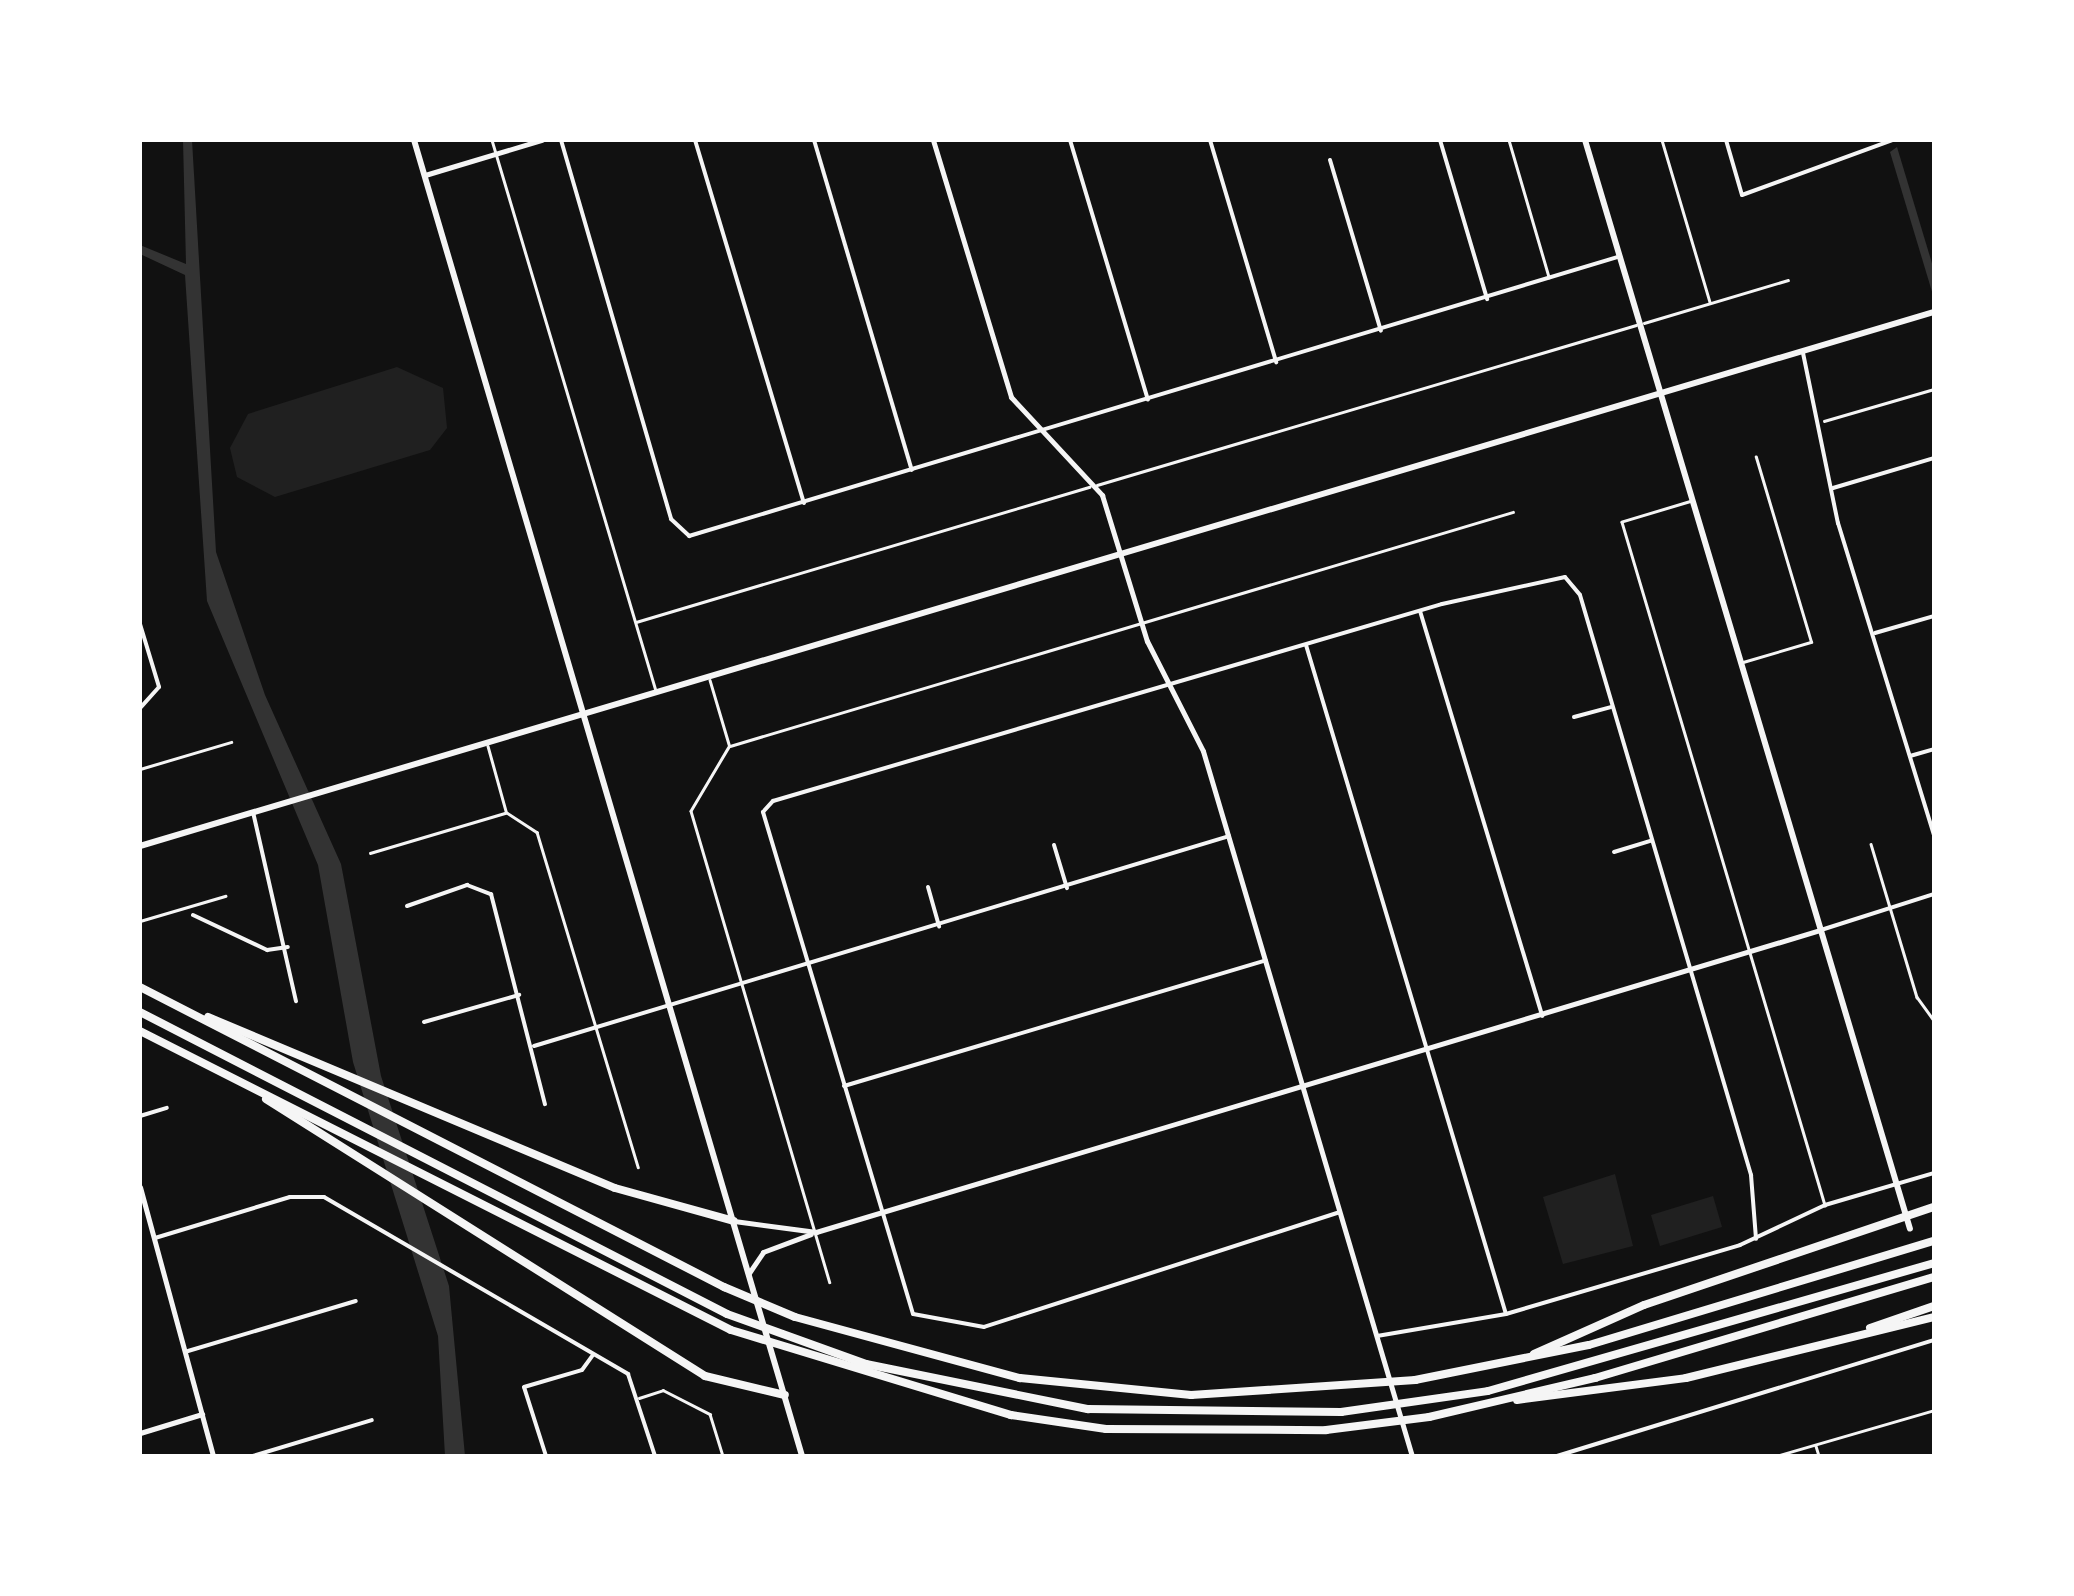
<!DOCTYPE html>
<html>
<head>
<meta charset="utf-8">
<style>
	body { margin:0 }
	#map { position:relative; width:2074px; height:1596px; overflow:hidden; background:#111; font-family:Lato,sans-serif }
	div>[style] { position:absolute }
	[style*='--x'] { left:calc(var(--x)*1px); top:calc(var(--y)*1px); width:calc(var(--w)*1px); rotate:calc(var(--a)*1deg) }
	.green>* { inset:0; background:#202020 }
	.water>* { inset:0; background:#333 }
	.service>* { height:2.5px; margin:-1.25px; padding:0 1.25px; transform-origin:1.25px; border-radius:1.25px; background:#f5f5f5 }
	.minor>* { height:4px; margin:-2px; padding:0 2px; transform-origin:2px; border-radius:2px; background:#f5f5f5 }
	.tertiary>* { height:5px; margin:-2.5px; padding:0 2.5px; transform-origin:2.5px; border-radius:2.5px; background:#f5f5f5 }
	.secondary>* { height:6px; margin:-3px; padding:0 3px; transform-origin:3px; border-radius:3px; background:#f5f5f5 }
	.primary>* { height:6px; margin:-3px; padding:0 3px; transform-origin:3px; border-radius:3px; background:#f5f5f5 }
	.motorway>* { height:8px; margin:-4px; padding:0 4px; transform-origin:4px; border-radius:4px; background:#f5f5f5 }
	span { translate:-50% -50%; white-space:nowrap; text-align:center; line-height:1.15; -webkit-text-stroke:10px #fff; paint-order:stroke }
	.frame { position:absolute; inset:0; border:142px solid #fff; pointer-events:none }
</style>
</head>
<body>
<div id="map">
	<div class="green">
		<i style="clip-path:polygon(397px 367px,443px 388px,447px 428px,430px 450px,275px 497px,237px 477px,230px 448px,248px 414px)"></i>
		<i style="clip-path:polygon(1615px 1174px,1633px 1246px,1563px 1264px,1543px 1197px)"></i>
		<i style="clip-path:polygon(1713px 1196px,1722px 1227px,1660px 1246px,1651px 1215px)"></i>
	</div>
	<div class="water">
		<i style="clip-path:polygon(183px 140px,192px 140px,216px 552px,265px 695px,341px 864px,381px 1076px,449px 1286px,465px 1456px,445px 1456px,438px 1336px,353px 1062px,318px 865px,207px 601px,185px 275px,140px 254px,140px 245px,186px 264px)"></i>
		<i style="clip-path:polygon(1897px 147px,1934px 270px,1933px 295px,1890px 152px)"></i>
	</div>
	<div class="service">
		<i style="--x:492;--y:140;--w:575;--a:73.42"></i>
		<i style="--x:1509;--y:140;--w:143;--a:73.7"></i>
		<i style="--x:1662;--y:140;--w:169;--a:73.5"></i>
		<i style="--x:1644;--y:323;--w:150;--a:-16.6"></i>
		<i style="--x:1824;--y:421;--w:115;--a:-16.2"></i>
		<i style="--x:1097;--y:485;--w:562;--a:-16.53"></i>
		<i style="--x:1692;--y:501;--w:73;--a:163.3"></i>
		<i style="--x:1622;--y:522;--w:713;--a:73.45"></i>
		<i style="--x:636;--y:622;--w:473;--a:-16.6"></i>
		<i style="--x:1743;--y:662;--w:71;--a:-16.4"></i>
		<i style="--x:1811;--y:642;--w:193;--a:-106.6"></i>
		<i style="--x:710;--y:680;--w:67;--a:73.5"></i>
		<i style="--x:488;--y:746;--w:67;--a:74.5"></i>
		<i style="--x:730;--y:746;--w:817;--a:-16.64"></i>
		<i style="--x:729;--y:747;--w:74;--a:120.7"></i>
		<i style="--x:691;--y:811;--w:491;--a:73.6"></i>
		<i style="--x:140;--y:769;--w:95;--a:-16.5"></i>
		<i style="--x:506;--y:812;--w:37;--a:33"></i>
		<i style="--x:537;--y:832;--w:350;--a:73.2"></i>
		<i style="--x:1871;--y:844;--w:160;--a:73.3"></i>
		<i style="--x:1917;--y:997;--w:29;--a:54"></i>
		<i style="--x:370;--y:853;--w:141;--a:-16.5"></i>
		<i style="--x:140;--y:921;--w:89;--a:-16.4"></i>
		<i style="--x:639;--y:1398;--w:25;--a:-18"></i>
		<i style="--x:663;--y:1390;--w:53;--a:27.1"></i>
		<i style="--x:710;--y:1414;--w:44;--a:72.8"></i>
		<i style="--x:1816;--y:1446;--w:10;--a:73"></i>
		<i style="--x:1776;--y:1456;--w:165;--a:-16.2"></i>
	</div>
	<div class="minor">
		<i style="--x:561;--y:140;--w:395;--a:73.8"></i>
		<i style="--x:671;--y:519;--w:25;--a:43"></i>
		<i style="--x:689;--y:536;--w:970;--a:-16.72"></i>
		<i style="--x:695;--y:140;--w:379;--a:73.3"></i>
		<i style="--x:814;--y:140;--w:344;--a:73.5"></i>
		<i style="--x:1070;--y:140;--w:271;--a:73.3"></i>
		<i style="--x:1210;--y:140;--w:232;--a:73.4"></i>
		<i style="--x:1440;--y:140;--w:166;--a:73.5"></i>
		<i style="--x:1726;--y:140;--w:57;--a:73.8"></i>
		<i style="--x:1742;--y:195;--w:160;--a:-20.1"></i>
		<i style="--x:1330;--y:160;--w:178;--a:73.4"></i>
		<i style="--x:1803;--y:353;--w:174;--a:78.4"></i>
		<i style="--x:1838;--y:523;--w:326;--a:72.9"></i>
		<i style="--x:1833;--y:488;--w:105;--a:-16.5"></i>
		<i style="--x:1420;--y:611;--w:423;--a:73.2"></i>
		<i style="--x:140;--y:624;--w:66;--a:73.2"></i>
		<i style="--x:159;--y:687;--w:28;--a:132"></i>
		<i style="--x:1875;--y:633;--w:61;--a:-16.1"></i>
		<i style="--x:1306;--y:645;--w:698;--a:73.36"></i>
		<i style="--x:1574;--y:717;--w:38;--a:-15"></i>
		<i style="--x:1910;--y:756;--w:25;--a:-16"></i>
		<i style="--x:253;--y:812;--w:194;--a:77.2"></i>
		<i style="--x:1054;--y:845;--w:45;--a:73.2"></i>
		<i style="--x:1614;--y:852;--w:38;--a:-17"></i>
		<i style="--x:928;--y:887;--w:41;--a:74.2"></i>
		<i style="--x:407;--y:906;--w:64;--a:-19.3"></i>
		<i style="--x:467;--y:885;--w:26;--a:21"></i>
		<i style="--x:491;--y:894;--w:217;--a:75.6"></i>
		<i style="--x:193;--y:915;--w:82;--a:25.3"></i>
		<i style="--x:267;--y:950;--w:21;--a:-8"></i>
		<i style="--x:1821;--y:930;--w:119;--a:-17.7"></i>
		<i style="--x:424;--y:1022;--w:99;--a:-15.9"></i>
		<i style="--x:534;--y:1046;--w:726;--a:-16.81"></i>
		<i style="--x:844;--y:1086;--w:440;--a:-16.6"></i>
		<i style="--x:140;--y:1116;--w:28;--a:-17"></i>
		<i style="--x:1340;--y:1212;--w:374;--a:162.1"></i>
		<i style="--x:984;--y:1327;--w:72;--a:-169.6"></i>
		<i style="--x:913;--y:1314;--w:524;--a:-106.64"></i>
		<i style="--x:763;--y:812;--w:15;--a:-48"></i>
		<i style="--x:773;--y:801;--w:697;--a:-16.41"></i>
		<i style="--x:1442;--y:604;--w:126;--a:-12.4"></i>
		<i style="--x:1565;--y:577;--w:23;--a:50"></i>
		<i style="--x:1580;--y:595;--w:605;--a:73.57"></i>
		<i style="--x:1751;--y:1175;--w:64;--a:85.5"></i>
		<i style="--x:155;--y:1238;--w:141;--a:-16.9"></i>
		<i style="--x:290;--y:1197;--w:34;--a:0"></i>
		<i style="--x:324;--y:1197;--w:352;--a:30.2"></i>
		<i style="--x:628;--y:1374;--w:86;--a:71.8"></i>
		<i style="--x:1377;--y:1336;--w:131;--a:-9.7"></i>
		<i style="--x:1506;--y:1314;--w:244;--a:-16.4"></i>
		<i style="--x:1740;--y:1245;--w:94;--a:-25.2"></i>
		<i style="--x:1825;--y:1205;--w:114;--a:-16.4"></i>
		<i style="--x:188;--y:1351;--w:175;--a:-16.6"></i>
		<i style="--x:253;--y:1456;--w:124;--a:-16.8"></i>
		<i style="--x:546;--y:1456;--w:72;--a:-107.7"></i>
		<i style="--x:524;--y:1387;--w:60;--a:-16.3"></i>
		<i style="--x:582;--y:1370;--w:19;--a:-54"></i>
		<i style="--x:1557;--y:1456;--w:394;--a:-17.1"></i>
	</div>
	<div class="tertiary">
		<i style="--x:933;--y:140;--w:269;--a:73.1"></i>
		<i style="--x:1011;--y:397;--w:134;--a:47.1"></i>
		<i style="--x:1102;--y:495;--w:153;--a:72.9"></i>
		<i style="--x:1147;--y:641;--w:123;--a:63"></i>
		<i style="--x:1203;--y:751;--w:735;--a:73.49"></i>
		<i style="--x:425;--y:175;--w:122;--a:-16.7"></i>
		<i style="--x:140;--y:1187;--w:279;--a:74.8"></i>
		<i style="--x:734;--y:1221;--w:83;--a:7.6"></i>
		<i style="--x:816;--y:1232;--w:1048;--a:-16.74"></i>
		<i style="--x:749;--y:1273;--w:25;--a:-56"></i>
		<i style="--x:763;--y:1252;--w:51;--a:-20.6"></i>
		<i style="--x:140;--y:1433;--w:65;--a:-17"></i>
	</div>
	<div class="secondary">
		<i style="--x:1585;--y:140;--w:1136;--a:73.38"></i>
		<i style="--x:140;--y:846;--w:1872;--a:-16.58"></i>
	</div>
	<div class="primary">
		<i style="--x:414;--y:140;--w:1372;--a:73.57"></i>
	</div>
	<div class="motorway">
		<i style="--x:140;--y:987;--w:657;--a:27.19"></i>
		<i style="--x:724;--y:1287;--w:77;--a:22.9"></i>
		<i style="--x:795;--y:1317;--w:233;--a:15.2"></i>
		<i style="--x:1020;--y:1378;--w:172;--a:5.7"></i>
		<i style="--x:1191;--y:1395;--w:225;--a:-3.8"></i>
		<i style="--x:1415;--y:1380;--w:177;--a:-11.4"></i>
		<i style="--x:1589;--y:1345;--w:360;--a:-16.8"></i>
		<i style="--x:140;--y:1012;--w:660;--a:27.22"></i>
		<i style="--x:727;--y:1314;--w:148;--a:19.8"></i>
		<i style="--x:866;--y:1364;--w:227;--a:11.5"></i>
		<i style="--x:1088;--y:1409;--w:253;--a:0.7"></i>
		<i style="--x:1341;--y:1412;--w:148;--a:-8.1"></i>
		<i style="--x:1488;--y:1391;--w:464;--a:-16"></i>
		<i style="--x:208;--y:1017;--w:441;--a:22.8"></i>
		<i style="--x:615;--y:1188;--w:123;--a:15.5"></i>
		<i style="--x:140;--y:1031;--w:662;--a:26.84"></i>
		<i style="--x:731;--y:1330;--w:293;--a:16.9"></i>
		<i style="--x:1011;--y:1415;--w:96;--a:8.4"></i>
		<i style="--x:1106;--y:1429;--w:220;--a:0.3"></i>
		<i style="--x:1326;--y:1430;--w:104;--a:-7.2"></i>
		<i style="--x:1429;--y:1417;--w:171;--a:-13.2"></i>
		<i style="--x:1595;--y:1378;--w:354;--a:-16.6"></i>
		<i style="--x:266;--y:1099;--w:519;--a:32.25"></i>
		<i style="--x:705;--y:1376;--w:82;--a:13.4"></i>
		<i style="--x:1870;--y:1328;--w:68;--a:-19"></i>
		<i style="--x:1534;--y:1354;--w:120;--a:-24"></i>
		<i style="--x:1644;--y:1305;--w:306;--a:-18.7"></i>
		<i style="--x:1517;--y:1400;--w:170;--a:-7.4"></i>
		<i style="--x:1686;--y:1378;--w:255;--a:-13.8"></i>
	</div>
	<div class="frame"></div>
</div>
</body>
</html>
